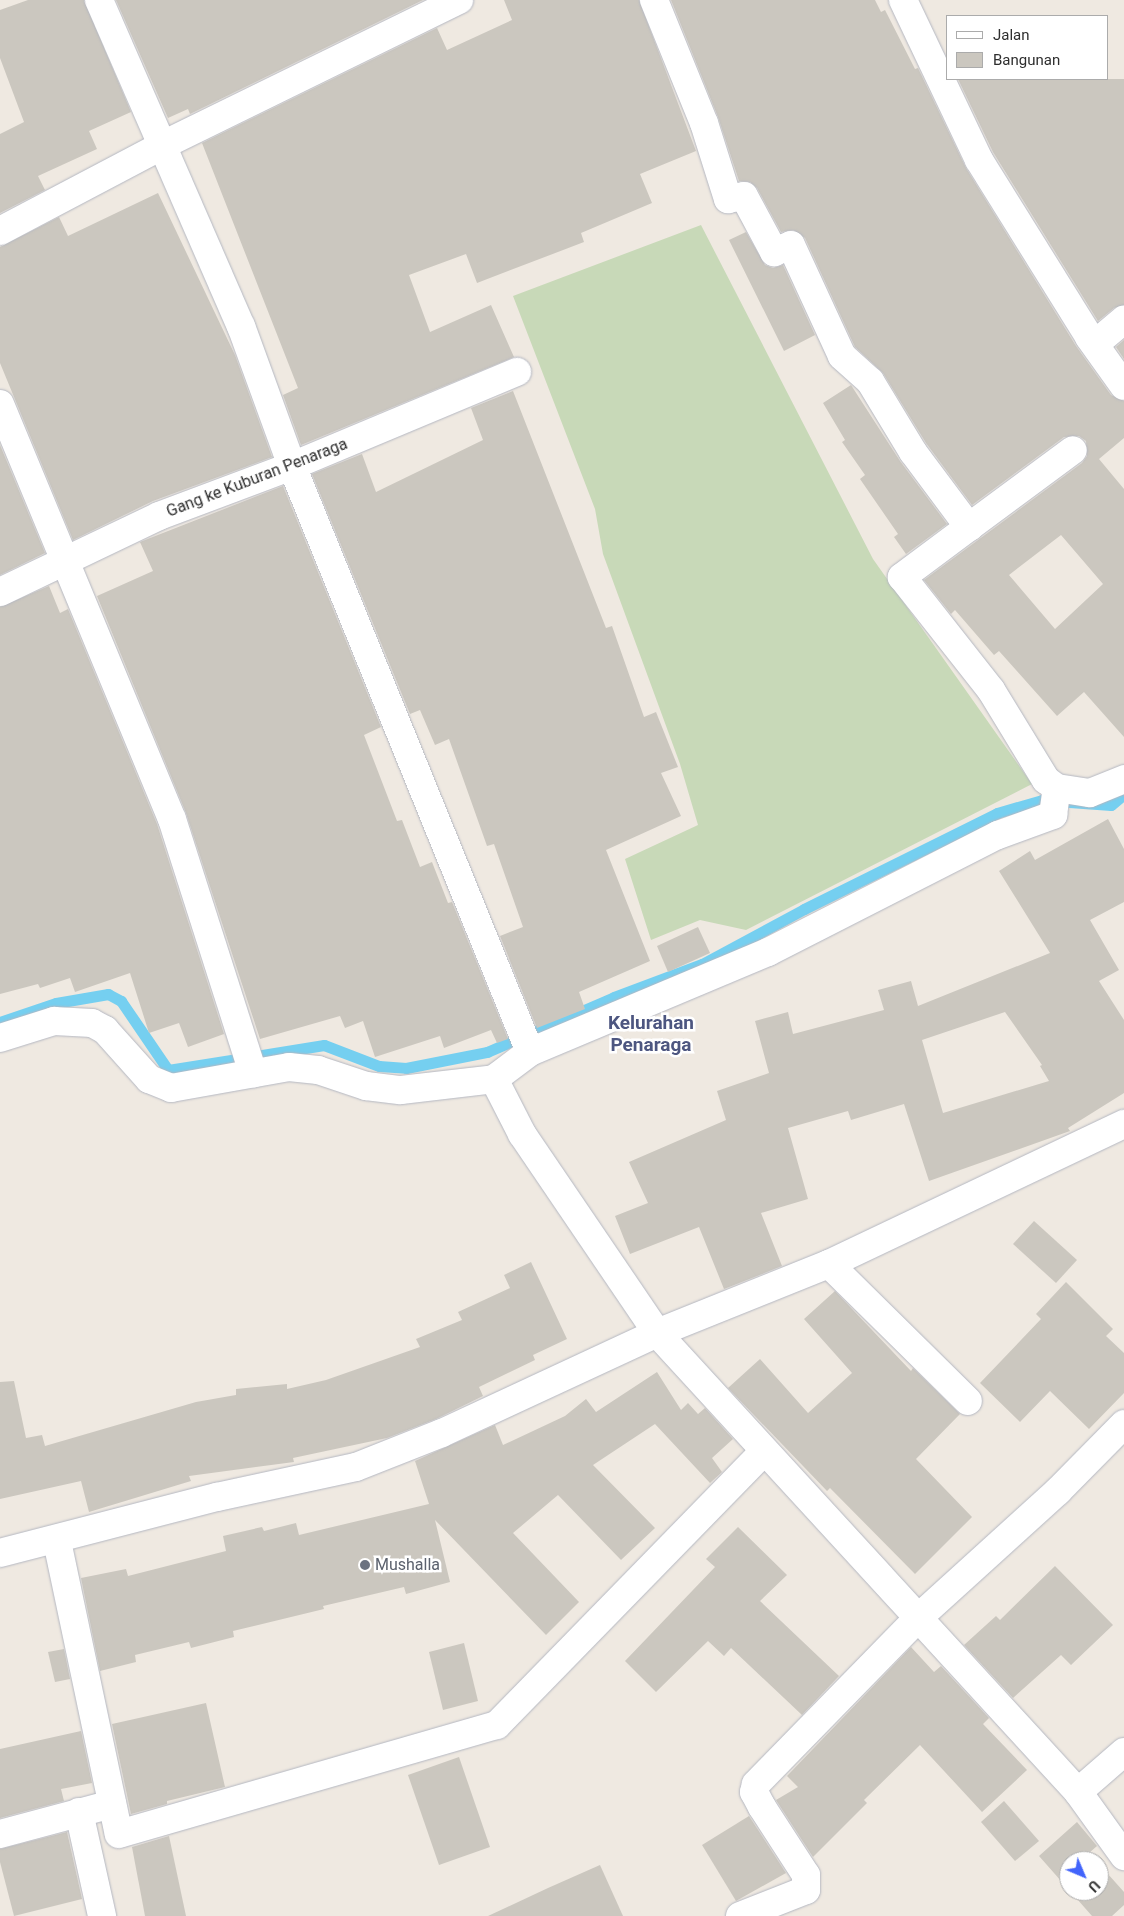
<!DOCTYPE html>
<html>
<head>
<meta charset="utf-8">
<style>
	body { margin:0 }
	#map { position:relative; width:1124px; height:1916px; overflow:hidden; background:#efe9e1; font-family:Roboto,sans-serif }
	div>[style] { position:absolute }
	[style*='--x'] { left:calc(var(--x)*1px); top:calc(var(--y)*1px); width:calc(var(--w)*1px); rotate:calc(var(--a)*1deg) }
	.cemetery>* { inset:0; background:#c8d9b8 }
	.stream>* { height:11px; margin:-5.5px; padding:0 5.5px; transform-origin:5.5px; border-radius:5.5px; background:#75cff0 }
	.building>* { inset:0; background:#cbc7bf }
	.roads { filter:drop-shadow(0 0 1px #b4b7c1) drop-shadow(0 0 1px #b4b7c1) }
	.minor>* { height:28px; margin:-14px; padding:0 14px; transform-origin:14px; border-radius:14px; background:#fff }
	.dots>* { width:14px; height:14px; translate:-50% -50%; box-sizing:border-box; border:2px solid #fff; border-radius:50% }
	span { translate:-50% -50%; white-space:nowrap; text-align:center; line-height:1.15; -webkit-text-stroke:5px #fff; paint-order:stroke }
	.street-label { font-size:16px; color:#2e2e2e }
	.worship-label { font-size:16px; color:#5b616d }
	.left { translate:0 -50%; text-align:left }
	.quarter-label { font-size:19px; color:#4d5680; font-weight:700 }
	.legend { position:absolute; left:946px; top:15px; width:162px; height:65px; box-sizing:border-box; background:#fff; border:1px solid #ababab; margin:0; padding:6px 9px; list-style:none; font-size:15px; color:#2e2e2e }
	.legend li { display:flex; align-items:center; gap:10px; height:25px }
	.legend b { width:25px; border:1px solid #ababab }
	.north { position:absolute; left:1059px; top:1851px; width:50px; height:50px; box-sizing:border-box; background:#fff; border:1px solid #ababab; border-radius:50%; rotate:135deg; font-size:14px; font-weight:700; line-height:20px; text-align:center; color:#2e2e2e }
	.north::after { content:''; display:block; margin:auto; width:18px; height:22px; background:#4264fb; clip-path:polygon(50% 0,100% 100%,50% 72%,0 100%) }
</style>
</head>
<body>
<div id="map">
	<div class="cemetery">
		<i style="clip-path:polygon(701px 225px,873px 559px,1032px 784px,746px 930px,700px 920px,651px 940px,625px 859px,698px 825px,680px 764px,603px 554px,595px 509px,513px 296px)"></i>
	</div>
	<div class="stream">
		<i style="--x:0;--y:1022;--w:59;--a:-18.7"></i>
		<i style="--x:56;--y:1003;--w:53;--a:-9.8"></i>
		<i style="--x:108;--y:994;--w:15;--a:28"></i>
		<i style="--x:121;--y:1001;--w:83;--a:55.7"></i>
		<i style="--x:168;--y:1070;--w:158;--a:-9.1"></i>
		<i style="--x:324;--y:1045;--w:59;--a:20.9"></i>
		<i style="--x:379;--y:1066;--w:27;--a:4"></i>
		<i style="--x:406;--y:1068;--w:83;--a:-11.2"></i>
		<i style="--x:487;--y:1052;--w:138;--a:-23.4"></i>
		<i style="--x:614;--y:997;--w:94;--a:-20.6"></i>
		<i style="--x:702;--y:964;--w:116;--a:-28.3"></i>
		<i style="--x:804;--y:909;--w:216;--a:-26.4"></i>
		<i style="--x:997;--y:813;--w:47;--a:-16.1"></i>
		<i style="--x:1042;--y:800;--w:69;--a:4.1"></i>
		<i style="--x:1111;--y:805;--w:17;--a:-40"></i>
	</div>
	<div class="building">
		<i style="clip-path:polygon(28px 0,84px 0,131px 112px,89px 131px,97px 149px,38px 176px,45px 190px,0 213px,0 134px,24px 122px,0 58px,0 10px)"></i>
		<i style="clip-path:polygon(116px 0,423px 0,190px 114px,188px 109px,168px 118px)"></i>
		<i style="clip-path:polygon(504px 0,639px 0,696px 151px,640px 174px,652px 203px,581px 233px,584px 242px,477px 283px,466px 254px,409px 275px,430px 332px,491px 305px,514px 357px,301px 445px,283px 395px,298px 388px,202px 143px,437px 28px,447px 50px,512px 20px)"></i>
		<i style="clip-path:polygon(evenodd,671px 0,875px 0,881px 12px,885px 10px,915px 69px,918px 68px,966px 168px,1076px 346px,1111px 395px,1124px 401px,1124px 438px,1099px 459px,1124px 489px,1124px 737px,1084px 692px,1057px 716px,999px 651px,994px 655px,955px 610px,951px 614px,924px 580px,1082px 463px,1087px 456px,1086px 441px,1079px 436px,1064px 437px,972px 505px,926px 443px,883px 373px,855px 347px,805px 238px,793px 230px,781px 232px,757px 188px,750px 182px,739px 181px,718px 117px,671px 0,1061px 535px,1103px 584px,1055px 629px,1009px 575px,1061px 535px)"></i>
		<i style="clip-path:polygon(958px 79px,1124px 79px,1124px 305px,1114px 308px,1098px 321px,993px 152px)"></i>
		<i style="clip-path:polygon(158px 193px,235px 355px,272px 457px,153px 501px,73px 540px,0 363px,0 247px,59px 217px,68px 236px)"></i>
		<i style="clip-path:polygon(746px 232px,765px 265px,773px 268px,783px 265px,815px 335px,784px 351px,729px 240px)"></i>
		<i style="clip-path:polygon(1124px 340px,1124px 359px,1116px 347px)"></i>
		<i style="clip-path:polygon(851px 385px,900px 461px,947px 524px,906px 554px,894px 537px,898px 534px,860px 479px,865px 475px,842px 442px,845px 440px,823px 403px)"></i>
		<i style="clip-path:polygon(513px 391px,606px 628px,612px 626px,644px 717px,656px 712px,678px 767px,661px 773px,681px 816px,606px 850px,650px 961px,579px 992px,585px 1009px,537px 1028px,500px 936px,523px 927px,494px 844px,487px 846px,449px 739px,435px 745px,420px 710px,410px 714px,312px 474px,362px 454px,376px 492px,483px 440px,471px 408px)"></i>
		<i style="clip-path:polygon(0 445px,45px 553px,0 575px)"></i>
		<i style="clip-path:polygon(283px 486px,381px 727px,364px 735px,397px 821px,402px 820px,420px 867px,432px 862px,448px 903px,452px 902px,508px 1039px,497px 1043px,491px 1030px,444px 1048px,440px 1036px,375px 1057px,363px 1021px,345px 1028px,340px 1016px,260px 1039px,186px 813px,97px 596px,153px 571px,140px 542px)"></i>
		<i style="clip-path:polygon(49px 586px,60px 613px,68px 609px,157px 824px,224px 1034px,188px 1047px,179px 1023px,149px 1033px,130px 973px,75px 992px,70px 978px,40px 988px,38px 984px,0 994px,0 607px)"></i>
		<i style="clip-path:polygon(evenodd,1108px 819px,1124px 849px,1124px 902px,1090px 920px,1119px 970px,1099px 981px,1124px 1020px,1124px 1093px,1068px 1128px,1070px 1131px,929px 1181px,904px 1104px,851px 1120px,848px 1111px,788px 1128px,808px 1199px,761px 1213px,782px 1266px,724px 1289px,699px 1227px,630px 1254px,615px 1216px,648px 1203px,629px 1162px,726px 1120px,717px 1091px,769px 1073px,755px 1021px,788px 1012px,793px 1034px,884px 1010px,878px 990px,911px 981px,918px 1006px,1050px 953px,999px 871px,1030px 851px,1035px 860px,1108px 819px,1005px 1012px,1042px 1065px,1040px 1066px,1049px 1081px,943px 1113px,922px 1040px,1005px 1012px)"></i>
		<i style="clip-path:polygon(698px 927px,710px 953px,668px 972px,657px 946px)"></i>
		<i style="clip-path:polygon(1034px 1221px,1077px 1260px,1056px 1283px,1013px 1244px)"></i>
		<i style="clip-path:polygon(531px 1262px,567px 1339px,533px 1355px,535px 1360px,479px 1387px,483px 1396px,436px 1419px,387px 1438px,293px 1458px,294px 1462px,189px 1476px,191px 1481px,89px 1512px,81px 1481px,0 1499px,0 1382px,14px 1381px,26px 1438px,42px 1435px,45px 1446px,196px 1402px,236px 1395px,236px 1389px,287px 1384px,287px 1389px,326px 1380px,420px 1347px,416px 1339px,462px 1320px,458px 1312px,510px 1288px,504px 1275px)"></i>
		<i style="clip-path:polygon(1066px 1282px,1113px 1329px,1106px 1336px,1124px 1353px,1124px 1393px,1089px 1429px,1050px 1391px,1020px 1422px,980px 1383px,1041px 1319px,1036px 1314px)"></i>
		<i style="clip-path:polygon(835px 1291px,911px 1371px,913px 1368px,960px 1414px,916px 1459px,972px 1517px,915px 1574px,830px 1488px,827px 1491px,728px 1388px,760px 1359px,808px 1413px,852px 1373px,804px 1319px)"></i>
		<i style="clip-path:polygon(657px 1372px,681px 1410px,688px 1403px,698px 1414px,705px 1408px,733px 1439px,712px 1458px,722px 1472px,710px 1483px,655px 1424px,593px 1465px,655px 1528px,621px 1560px,558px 1495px,513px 1533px,579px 1602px,546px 1635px,435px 1520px,450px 1582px,406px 1594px,404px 1587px,323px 1606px,324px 1609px,233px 1631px,234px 1637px,191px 1648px,189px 1642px,135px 1655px,136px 1662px,100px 1671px,81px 1578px,126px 1569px,128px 1576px,226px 1551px,223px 1536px,262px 1527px,264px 1531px,296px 1523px,299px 1535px,429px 1504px,415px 1461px,495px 1425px,503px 1445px,565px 1416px,586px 1399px,596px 1412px)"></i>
		<i style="clip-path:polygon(738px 1527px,787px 1575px,760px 1601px,839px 1676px,802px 1715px,731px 1648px,724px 1656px,708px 1641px,656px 1692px,625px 1661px,715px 1567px,706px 1559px)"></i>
		<i style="clip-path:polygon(1055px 1566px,1113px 1625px,1071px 1665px,1061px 1655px,1013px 1698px,964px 1645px,996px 1616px,1000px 1620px)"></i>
		<i style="clip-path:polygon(464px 1643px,478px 1701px,443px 1710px,429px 1652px)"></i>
		<i style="clip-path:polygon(911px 1647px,934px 1672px,941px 1666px,989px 1718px,983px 1724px,1027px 1770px,982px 1812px,920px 1745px,864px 1800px,867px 1803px,813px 1857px,776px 1800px,798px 1787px,787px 1776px)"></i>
		<i style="clip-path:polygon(64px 1649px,70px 1679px,55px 1682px,48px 1652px)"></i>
		<i style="clip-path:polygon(206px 1703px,225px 1787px,167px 1801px,167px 1804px,131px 1814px,112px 1724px)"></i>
		<i style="clip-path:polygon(81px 1731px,92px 1783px,61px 1789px,64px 1801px,0 1818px,0 1749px)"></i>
		<i style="clip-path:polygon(459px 1757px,490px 1847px,439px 1865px,408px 1775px)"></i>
		<i style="clip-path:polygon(1004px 1801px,1039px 1841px,1015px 1861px,981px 1822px)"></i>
		<i style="clip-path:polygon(749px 1816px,786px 1873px,736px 1901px,702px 1845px)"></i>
		<i style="clip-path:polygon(1077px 1822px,1097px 1846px,1089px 1853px,1097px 1861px,1069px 1861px,1069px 1890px,1039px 1856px)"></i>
		<i style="clip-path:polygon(67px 1832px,82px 1899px,14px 1916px,0 1862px,0 1849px)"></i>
		<i style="clip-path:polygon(169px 1836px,186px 1916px,145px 1916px,132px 1847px)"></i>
		<i style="clip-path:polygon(1099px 1864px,1124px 1892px,1124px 1905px,1112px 1916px,1092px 1916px,1070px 1891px,1099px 1891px)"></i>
		<i style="clip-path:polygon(600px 1865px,623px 1916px,488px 1916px,548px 1888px)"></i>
	</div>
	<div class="roads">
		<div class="minor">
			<i style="--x:99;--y:0;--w:356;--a:66.5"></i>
			<i style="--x:241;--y:326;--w:149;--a:70"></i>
			<i style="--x:292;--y:466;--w:632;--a:67.9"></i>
			<i style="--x:654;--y:0;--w:133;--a:67.9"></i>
			<i style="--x:704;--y:123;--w:80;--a:72.5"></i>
			<i style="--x:728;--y:199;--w:16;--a:-11"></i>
			<i style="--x:744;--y:196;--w:64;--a:61.8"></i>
			<i style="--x:774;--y:252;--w:18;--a:-22"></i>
			<i style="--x:791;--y:245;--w:122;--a:65.3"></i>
			<i style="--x:842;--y:356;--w:38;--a:42"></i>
			<i style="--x:870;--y:381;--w:83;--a:58.8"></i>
			<i style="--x:913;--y:452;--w:94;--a:53.3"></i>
			<i style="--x:969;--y:527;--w:84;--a:143.3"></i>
			<i style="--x:902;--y:577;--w:144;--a:51.8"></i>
			<i style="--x:991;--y:690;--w:105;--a:58.6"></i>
			<i style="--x:1046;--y:780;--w:14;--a:36"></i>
			<i style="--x:1057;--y:788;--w:33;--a:9"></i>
			<i style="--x:1090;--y:793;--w:37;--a:-22"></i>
			<i style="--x:903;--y:0;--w:177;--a:64.6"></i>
			<i style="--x:979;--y:160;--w:208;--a:58.1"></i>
			<i style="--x:1089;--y:337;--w:60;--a:54.5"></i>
			<i style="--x:0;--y:231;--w:182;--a:-27.8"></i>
			<i style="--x:161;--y:146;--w:332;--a:-26.1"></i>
			<i style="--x:1095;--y:344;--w:38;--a:-40"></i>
			<i style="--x:0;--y:404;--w:449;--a:67.5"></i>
			<i style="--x:172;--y:819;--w:267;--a:72.3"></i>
			<i style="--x:969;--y:527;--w:129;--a:-36.5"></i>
			<i style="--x:0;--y:592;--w:176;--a:-25.5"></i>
			<i style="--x:159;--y:516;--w:142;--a:-20.6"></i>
			<i style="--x:292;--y:466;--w:244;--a:-22.7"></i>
			<i style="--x:0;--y:1038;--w:57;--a:-17.5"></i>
			<i style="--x:54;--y:1021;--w:38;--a:3"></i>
			<i style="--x:92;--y:1023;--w:15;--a:28"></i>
			<i style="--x:105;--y:1030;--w:66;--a:48.1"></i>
			<i style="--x:149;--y:1079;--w:24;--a:22"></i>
			<i style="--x:171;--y:1088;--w:120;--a:-10.1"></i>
			<i style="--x:289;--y:1067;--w:29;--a:6"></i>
			<i style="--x:318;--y:1070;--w:51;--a:18.4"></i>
			<i style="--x:366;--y:1086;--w:35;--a:7"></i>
			<i style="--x:401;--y:1090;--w:94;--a:-6.7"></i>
			<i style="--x:494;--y:1079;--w:45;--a:-36.9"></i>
			<i style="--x:530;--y:1052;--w:258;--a:-22.8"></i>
			<i style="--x:768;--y:952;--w:258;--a:-27"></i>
			<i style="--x:998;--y:835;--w:59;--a:-20"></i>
			<i style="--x:1053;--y:815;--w:27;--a:-82"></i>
			<i style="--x:494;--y:1079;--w:62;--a:63"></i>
			<i style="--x:522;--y:1134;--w:240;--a:55.8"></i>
			<i style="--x:657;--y:1333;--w:623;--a:47.47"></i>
			<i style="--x:1078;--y:1792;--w:79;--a:54.3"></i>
			<i style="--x:829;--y:1264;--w:195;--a:44.6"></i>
			<i style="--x:57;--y:1541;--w:299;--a:78.1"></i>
			<i style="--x:119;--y:1834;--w:393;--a:-16.1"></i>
			<i style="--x:497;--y:1725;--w:381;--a:-45.7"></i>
			<i style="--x:0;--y:1553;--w:224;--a:-14.5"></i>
			<i style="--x:217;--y:1497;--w:142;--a:-12.2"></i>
			<i style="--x:356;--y:1467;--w:92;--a:-21.6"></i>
			<i style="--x:442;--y:1433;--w:237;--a:-24.9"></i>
			<i style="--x:657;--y:1333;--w:185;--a:-21.9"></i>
			<i style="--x:829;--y:1264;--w:327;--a:-25.4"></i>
			<i style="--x:1078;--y:1792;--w:61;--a:-41"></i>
			<i style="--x:79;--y:1812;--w:107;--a:77.5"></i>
			<i style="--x:0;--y:1834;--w:116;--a:-15"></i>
			<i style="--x:740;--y:1916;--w:71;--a:-21.5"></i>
			<i style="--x:806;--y:1890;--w:15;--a:-90"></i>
			<i style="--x:806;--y:1875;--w:81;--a:-122.9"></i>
			<i style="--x:762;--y:1807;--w:17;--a:-118"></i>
			<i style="--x:754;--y:1792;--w:8;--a:-76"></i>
			<i style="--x:756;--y:1784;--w:231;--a:-45.7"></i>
			<i style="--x:917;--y:1619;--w:190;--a:-42.2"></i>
			<i style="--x:1058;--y:1491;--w:94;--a:-45.4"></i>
		</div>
	</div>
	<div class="dots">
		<i style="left:365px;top:1565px;background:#6b7280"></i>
	</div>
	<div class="street-label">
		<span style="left:257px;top:478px;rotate:-21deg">Gang ke Kuburan Penaraga</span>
	</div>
	<div class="worship-label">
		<span class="left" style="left:375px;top:1565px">Mushalla</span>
	</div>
	<div class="quarter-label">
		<span style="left:651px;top:1034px">Kelurahan<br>Penaraga</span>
	</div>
	<ul class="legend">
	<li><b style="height:6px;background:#fff"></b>Jalan</li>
	<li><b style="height:14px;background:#cbc7bf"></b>Bangunan</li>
	</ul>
	<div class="north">U</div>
</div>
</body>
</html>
